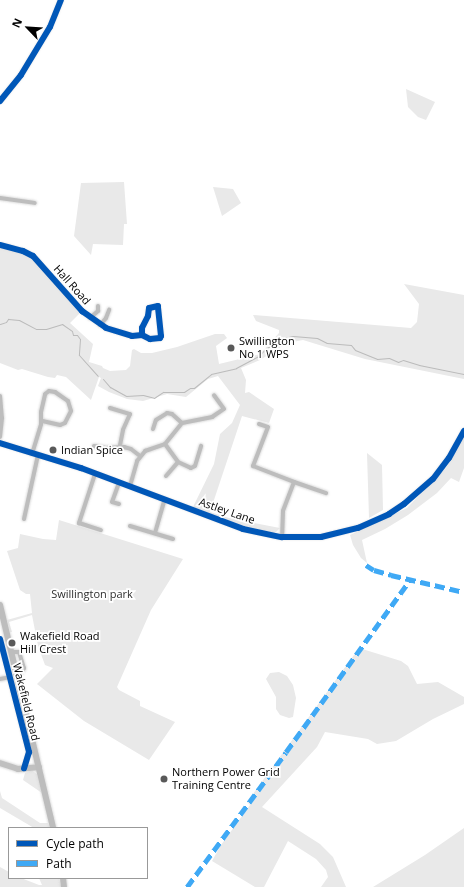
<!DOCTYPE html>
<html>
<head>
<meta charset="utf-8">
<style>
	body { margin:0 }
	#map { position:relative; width:464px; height:887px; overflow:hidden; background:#fff; font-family:"Open Sans",sans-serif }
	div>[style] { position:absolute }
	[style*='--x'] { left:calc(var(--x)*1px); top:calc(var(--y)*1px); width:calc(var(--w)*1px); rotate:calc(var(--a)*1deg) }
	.green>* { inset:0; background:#e9e9e9 }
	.stream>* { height:1px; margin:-0.5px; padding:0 0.5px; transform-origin:0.5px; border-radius:0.5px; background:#bbb }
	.roads { filter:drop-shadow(0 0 1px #dbdbdb) drop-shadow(0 0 1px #dbdbdb) }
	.street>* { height:4px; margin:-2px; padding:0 2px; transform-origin:2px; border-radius:2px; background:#bdbdbd }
	.secondary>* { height:5.5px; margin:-2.75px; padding:0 2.75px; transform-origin:2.75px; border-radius:2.75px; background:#c0c0c0 }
	.primary>* { height:6px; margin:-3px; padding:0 3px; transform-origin:3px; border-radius:3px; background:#bdbdbd }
	.quiet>* { height:5px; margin-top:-2.5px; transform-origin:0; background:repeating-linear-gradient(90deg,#3fa9f5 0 10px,transparent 0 15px) }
	.cycleway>* { height:6px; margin:-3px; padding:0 3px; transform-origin:3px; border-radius:3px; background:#0057b8 }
	.dots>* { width:11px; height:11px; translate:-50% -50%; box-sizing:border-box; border:2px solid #fff; border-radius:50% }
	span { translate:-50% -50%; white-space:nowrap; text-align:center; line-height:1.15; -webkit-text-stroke:3.5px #fff; paint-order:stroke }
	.street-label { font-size:11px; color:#000 }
	.poi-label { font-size:11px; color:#000 }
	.left { translate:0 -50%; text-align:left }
	.park-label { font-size:11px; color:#2e2e2e }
	.legend { position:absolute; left:8px; top:827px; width:140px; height:52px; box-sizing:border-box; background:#fff; border:1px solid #999; margin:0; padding:5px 7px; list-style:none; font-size:12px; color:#000 }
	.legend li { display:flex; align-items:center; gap:8px; height:20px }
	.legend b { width:20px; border:1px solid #999 }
	.north { position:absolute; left:8px; top:8px; width:40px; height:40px; -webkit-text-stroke:3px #fff; paint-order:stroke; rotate:295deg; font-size:11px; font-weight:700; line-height:16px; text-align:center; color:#000 }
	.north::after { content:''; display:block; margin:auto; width:14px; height:18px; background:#000; clip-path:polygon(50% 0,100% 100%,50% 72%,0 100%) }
</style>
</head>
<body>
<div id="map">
	<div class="green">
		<i style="clip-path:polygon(406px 89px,435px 102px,426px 120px,418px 117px,408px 107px)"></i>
		<i style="clip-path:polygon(124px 182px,127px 224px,124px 224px,123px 245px,93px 244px,91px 255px,74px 236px,81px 183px)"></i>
		<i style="clip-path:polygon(213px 187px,233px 189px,241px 203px,222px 216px)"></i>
		<i style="clip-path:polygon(0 248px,21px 252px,36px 262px,80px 313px,70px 323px,93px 344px,89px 362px,102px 366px,103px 368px,110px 371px,126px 370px,130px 366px,132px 350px,134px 349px,141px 353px,152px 353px,177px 347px,215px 334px,224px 334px,227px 338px,216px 346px,219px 364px,260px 354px,279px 333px,279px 330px,256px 321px,253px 315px,411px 328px,417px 322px,419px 304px,404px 284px,464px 295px,464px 379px,365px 359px,303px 340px,287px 343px,260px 360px,241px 368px,246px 380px,245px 393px,249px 392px,274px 409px,269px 423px,242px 416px,210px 512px,229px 518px,280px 528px,276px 532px,273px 533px,243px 526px,193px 507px,214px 464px,220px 434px,232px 423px,240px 405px,218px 376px,208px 379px,186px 397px,167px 394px,143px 401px,127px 399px,109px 392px,98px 386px,101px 378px,99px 377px,91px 400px,66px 377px,57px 375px,55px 378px,48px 377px,22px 369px,18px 370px,0 363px)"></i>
		<i style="clip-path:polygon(464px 437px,464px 468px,459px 482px,451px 478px,437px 493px,408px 515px,385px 529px,362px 540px,367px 563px,361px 558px,353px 545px,350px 535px,407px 508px,446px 468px)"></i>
		<i style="clip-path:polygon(367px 453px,382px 465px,383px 510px,369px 518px)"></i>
		<i style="clip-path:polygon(59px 520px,183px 559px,151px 610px,117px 687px,119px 690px,140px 701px,140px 706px,175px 722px,149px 760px,84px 721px,37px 684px,53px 668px,45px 665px,38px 646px,32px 615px,9px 622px,12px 632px,10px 632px,7px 620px,32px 613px,30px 594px,26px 594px,20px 590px,7px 551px,18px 548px,20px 534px,43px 539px,56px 540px)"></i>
		<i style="clip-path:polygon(359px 648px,401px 661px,408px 666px,417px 684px,438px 682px,464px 697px,464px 704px,433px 719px,396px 741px,377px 744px,368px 739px,325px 732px,317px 747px,262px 807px,320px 844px,333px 857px,346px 887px,321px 887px,328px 877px,326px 870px,316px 859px,288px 841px,264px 887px,255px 887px,212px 861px,221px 845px,250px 805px,247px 802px)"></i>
		<i style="clip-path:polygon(279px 672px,287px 676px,293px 685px,296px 698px,293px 717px,289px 718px,280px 715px,276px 709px,276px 697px,266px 679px,270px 673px)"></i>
		<i style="clip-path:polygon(31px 770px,37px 774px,42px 793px,23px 780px,25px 773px)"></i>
		<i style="clip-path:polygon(0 791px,2px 798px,40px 823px,48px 823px,50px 828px,34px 828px,0 808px)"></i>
		<i style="clip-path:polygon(464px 828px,464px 887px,373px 887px,425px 855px)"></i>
		<i style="clip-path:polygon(0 867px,9px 872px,9px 878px,21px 878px,39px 885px,42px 885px,39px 878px,59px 878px,61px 887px,0 887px)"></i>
	</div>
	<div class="stream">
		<i style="--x:0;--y:324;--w:6;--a:-18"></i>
		<i style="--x:6;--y:322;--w:4;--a:-56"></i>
		<i style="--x:8;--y:319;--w:11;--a:5"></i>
		<i style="--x:19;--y:320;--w:19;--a:28"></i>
		<i style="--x:36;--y:329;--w:10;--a:0"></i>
		<i style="--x:46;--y:329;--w:17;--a:-17"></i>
		<i style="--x:62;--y:324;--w:12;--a:35"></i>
		<i style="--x:72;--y:331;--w:4;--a:76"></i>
		<i style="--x:73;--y:335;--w:4;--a:0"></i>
		<i style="--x:77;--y:335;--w:5;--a:53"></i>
		<i style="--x:80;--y:339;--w:16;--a:94"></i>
		<i style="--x:79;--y:355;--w:28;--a:48"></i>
		<i style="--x:103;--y:379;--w:11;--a:49"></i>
		<i style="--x:110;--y:387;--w:18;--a:29"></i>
		<i style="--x:126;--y:396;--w:17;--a:-3"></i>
		<i style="--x:143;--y:395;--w:11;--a:15"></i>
		<i style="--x:154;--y:398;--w:11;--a:-34"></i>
		<i style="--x:163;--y:392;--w:21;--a:0"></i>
		<i style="--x:184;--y:392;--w:7;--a:-34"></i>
		<i style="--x:190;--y:388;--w:4;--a:0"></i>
		<i style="--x:194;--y:388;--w:22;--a:-39"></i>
		<i style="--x:211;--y:374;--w:26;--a:-13"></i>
		<i style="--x:236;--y:368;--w:26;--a:-28"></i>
		<i style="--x:259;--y:356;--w:9;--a:-49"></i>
		<i style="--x:265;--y:349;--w:22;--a:-30"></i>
		<i style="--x:284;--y:338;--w:9;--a:-13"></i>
		<i style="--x:293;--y:336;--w:24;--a:5"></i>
		<i style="--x:317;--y:338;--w:11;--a:27"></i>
		<i style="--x:327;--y:343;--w:24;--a:5"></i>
		<i style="--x:351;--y:345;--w:6;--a:51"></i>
		<i style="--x:355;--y:350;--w:24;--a:22"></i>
		<i style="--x:377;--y:359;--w:12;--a:-5"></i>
		<i style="--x:389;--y:358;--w:10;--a:24"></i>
		<i style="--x:398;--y:362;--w:5;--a:-22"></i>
		<i style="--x:403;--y:360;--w:17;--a:17"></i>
		<i style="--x:419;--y:365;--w:46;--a:11.3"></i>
	</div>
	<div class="roads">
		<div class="street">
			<i style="--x:0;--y:101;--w:33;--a:-51"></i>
			<i style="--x:21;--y:75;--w:56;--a:-58.9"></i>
			<i style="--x:50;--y:27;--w:29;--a:-68"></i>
			<i style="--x:0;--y:198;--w:35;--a:8"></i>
			<i style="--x:0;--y:245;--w:24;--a:15"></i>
			<i style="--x:23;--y:251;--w:11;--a:27"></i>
			<i style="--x:33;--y:256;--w:74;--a:48.3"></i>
			<i style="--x:82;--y:311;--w:29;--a:35"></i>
			<i style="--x:106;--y:328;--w:27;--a:17"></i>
			<i style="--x:132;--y:336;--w:10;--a:-6"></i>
			<i style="--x:142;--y:335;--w:9;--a:27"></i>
			<i style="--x:150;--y:339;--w:10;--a:-6"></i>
			<i style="--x:160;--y:338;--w:2;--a:-63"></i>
			<i style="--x:161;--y:336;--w:30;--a:-96"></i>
			<i style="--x:158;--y:306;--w:9;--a:167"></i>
			<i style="--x:149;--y:308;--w:8;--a:97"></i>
			<i style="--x:148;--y:316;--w:13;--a:117"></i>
			<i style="--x:142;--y:328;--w:7;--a:90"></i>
			<i style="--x:90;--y:318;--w:11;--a:-41"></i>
			<i style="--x:98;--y:311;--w:5;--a:-90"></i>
			<i style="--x:100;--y:325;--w:9;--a:-49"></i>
			<i style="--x:106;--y:318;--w:9;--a:-69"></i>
			<i style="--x:0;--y:396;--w:22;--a:85"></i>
			<i style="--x:2;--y:418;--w:19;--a:96"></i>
			<i style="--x:110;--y:408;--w:21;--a:17"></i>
			<i style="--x:130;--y:414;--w:17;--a:114"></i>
			<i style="--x:123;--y:430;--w:16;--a:101"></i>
			<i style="--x:259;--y:424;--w:9;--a:18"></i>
			<i style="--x:268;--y:427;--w:42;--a:111"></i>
			<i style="--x:253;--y:466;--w:44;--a:21.3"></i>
			<i style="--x:294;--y:482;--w:31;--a:111"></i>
			<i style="--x:283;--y:511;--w:26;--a:92"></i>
			<i style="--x:153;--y:429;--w:9;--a:-72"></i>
			<i style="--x:156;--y:420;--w:13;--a:-32"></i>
			<i style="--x:167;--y:413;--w:5;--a:11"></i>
			<i style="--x:172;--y:414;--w:13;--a:42"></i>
			<i style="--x:0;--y:443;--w:85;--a:17.2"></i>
			<i style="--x:81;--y:468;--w:173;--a:20.6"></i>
			<i style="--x:243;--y:529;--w:40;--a:12"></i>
			<i style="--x:282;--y:537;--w:39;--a:0"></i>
			<i style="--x:321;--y:537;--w:38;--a:-14"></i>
			<i style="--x:358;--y:528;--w:34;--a:-24"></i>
			<i style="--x:389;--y:514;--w:18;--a:-34"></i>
			<i style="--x:404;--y:504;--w:38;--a:-41"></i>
			<i style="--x:433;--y:479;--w:26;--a:-53"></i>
			<i style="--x:449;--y:458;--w:31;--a:-61"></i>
			<i style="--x:165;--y:444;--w:22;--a:54"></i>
			<i style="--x:178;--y:462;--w:14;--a:25"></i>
			<i style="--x:191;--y:468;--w:4;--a:-27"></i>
			<i style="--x:195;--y:466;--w:21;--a:-73"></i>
			<i style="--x:94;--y:446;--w:12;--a:9"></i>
			<i style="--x:106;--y:448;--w:18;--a:-3"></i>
			<i style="--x:124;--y:447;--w:7;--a:16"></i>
			<i style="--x:131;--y:449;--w:11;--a:38"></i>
			<i style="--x:32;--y:454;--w:31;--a:-73"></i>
			<i style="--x:41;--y:424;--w:12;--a:-90"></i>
			<i style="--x:41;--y:412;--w:18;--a:-77"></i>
			<i style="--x:45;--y:394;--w:5;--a:-37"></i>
			<i style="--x:49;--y:391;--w:6;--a:9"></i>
			<i style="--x:55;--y:392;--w:16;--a:35"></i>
			<i style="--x:68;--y:401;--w:10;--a:73"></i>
			<i style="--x:71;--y:411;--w:13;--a:117"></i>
			<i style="--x:65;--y:423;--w:5;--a:158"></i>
			<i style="--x:60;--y:425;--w:18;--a:-167"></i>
			<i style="--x:95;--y:474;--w:52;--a:108.1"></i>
			<i style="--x:79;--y:523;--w:23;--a:18"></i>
			<i style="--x:166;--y:476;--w:18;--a:-49"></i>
			<i style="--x:294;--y:482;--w:34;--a:19"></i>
			<i style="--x:130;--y:486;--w:26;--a:-74"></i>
			<i style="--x:137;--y:461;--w:13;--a:-51"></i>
			<i style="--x:145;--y:451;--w:21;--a:-19"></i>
			<i style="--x:165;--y:444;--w:27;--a:-51"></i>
			<i style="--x:182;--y:423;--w:31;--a:-11"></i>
			<i style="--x:212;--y:417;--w:14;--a:-34"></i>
			<i style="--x:224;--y:409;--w:17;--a:-126"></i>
			<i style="--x:119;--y:504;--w:7;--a:-164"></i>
			<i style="--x:112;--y:502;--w:20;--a:-70"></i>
			<i style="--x:24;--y:519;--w:66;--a:-77.7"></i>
			<i style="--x:130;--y:526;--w:45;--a:16.8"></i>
			<i style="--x:155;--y:533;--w:35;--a:-74"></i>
			<i style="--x:0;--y:639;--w:117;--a:75.6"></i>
			<i style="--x:29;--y:752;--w:17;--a:107"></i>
			<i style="--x:11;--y:652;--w:8;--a:0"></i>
			<i style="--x:19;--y:652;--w:17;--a:73"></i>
			<i style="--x:24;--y:668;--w:6;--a:121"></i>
			<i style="--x:21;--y:673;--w:5;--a:158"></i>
			<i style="--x:0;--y:679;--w:10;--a:-11"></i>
		</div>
		<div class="secondary">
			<i style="--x:0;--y:763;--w:19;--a:18"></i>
			<i style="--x:18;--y:769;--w:21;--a:-5"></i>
		</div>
		<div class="primary">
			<i style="--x:0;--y:605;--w:229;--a:76.6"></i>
			<i style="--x:63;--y:878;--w:9;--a:84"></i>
		</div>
	</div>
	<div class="quiet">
		<i style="--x:366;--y:565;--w:9;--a:32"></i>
		<i style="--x:374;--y:570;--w:18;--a:16"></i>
		<i style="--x:391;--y:575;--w:75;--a:13.1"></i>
		<i style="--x:187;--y:887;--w:167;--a:-53.7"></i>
		<i style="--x:286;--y:752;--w:212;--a:-54.2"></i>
	</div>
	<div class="cycleway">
		<i style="--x:0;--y:101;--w:33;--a:-51"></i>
		<i style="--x:21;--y:75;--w:56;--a:-58.9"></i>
		<i style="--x:50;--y:27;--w:29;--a:-68"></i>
		<i style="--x:0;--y:245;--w:24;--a:15"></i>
		<i style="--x:23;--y:251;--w:11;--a:27"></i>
		<i style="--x:33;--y:256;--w:74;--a:48.3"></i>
		<i style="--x:82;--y:311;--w:29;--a:35"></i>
		<i style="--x:106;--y:328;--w:27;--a:17"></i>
		<i style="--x:132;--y:336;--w:10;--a:-6"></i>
		<i style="--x:142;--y:335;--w:9;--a:27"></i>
		<i style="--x:150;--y:339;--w:10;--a:-6"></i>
		<i style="--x:160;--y:338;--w:2;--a:-63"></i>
		<i style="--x:161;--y:336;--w:30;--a:-96"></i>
		<i style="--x:158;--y:306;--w:9;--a:167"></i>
		<i style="--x:149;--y:308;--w:8;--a:97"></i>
		<i style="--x:148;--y:316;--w:13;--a:117"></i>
		<i style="--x:142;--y:328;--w:7;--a:90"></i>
		<i style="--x:0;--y:443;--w:85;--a:17.2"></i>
		<i style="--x:81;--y:468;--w:173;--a:20.6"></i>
		<i style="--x:243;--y:529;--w:40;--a:12"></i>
		<i style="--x:282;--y:537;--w:39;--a:0"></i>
		<i style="--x:321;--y:537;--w:38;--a:-14"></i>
		<i style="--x:358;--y:528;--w:34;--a:-24"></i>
		<i style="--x:389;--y:514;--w:18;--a:-34"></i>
		<i style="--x:404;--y:504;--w:38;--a:-41"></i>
		<i style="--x:433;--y:479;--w:26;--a:-53"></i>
		<i style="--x:449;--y:458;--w:31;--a:-61"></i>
		<i style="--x:0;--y:639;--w:117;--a:75.6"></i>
		<i style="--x:29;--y:752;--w:17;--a:107"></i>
	</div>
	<div class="dots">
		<i style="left:231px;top:348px;background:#595959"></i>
		<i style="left:53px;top:450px;background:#595959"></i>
		<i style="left:12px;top:643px;background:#595959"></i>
		<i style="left:164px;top:779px;background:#595959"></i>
	</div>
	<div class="street-label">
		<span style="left:72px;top:285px;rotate:48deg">Hall Road</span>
		<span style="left:227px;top:511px;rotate:19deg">Astley Lane</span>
		<span style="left:26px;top:702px;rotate:76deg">Wakefield Road</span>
	</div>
	<div class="poi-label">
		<span class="left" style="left:239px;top:348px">Swillington<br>No 1 WPS</span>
		<span class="left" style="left:61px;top:450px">Indian Spice</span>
		<span class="left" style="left:20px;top:643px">Wakefield Road<br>Hill Crest</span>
		<span class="left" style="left:172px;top:779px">Northern Power Grid<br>Training Centre</span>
	</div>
	<div class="park-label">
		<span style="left:92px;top:594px">Swillington park</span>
	</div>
	<ul class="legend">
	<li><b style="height:5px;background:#0057b8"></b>Cycle path</li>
	<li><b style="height:5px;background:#3fa9f5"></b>Path</li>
	</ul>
	<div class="north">N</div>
</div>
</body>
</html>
